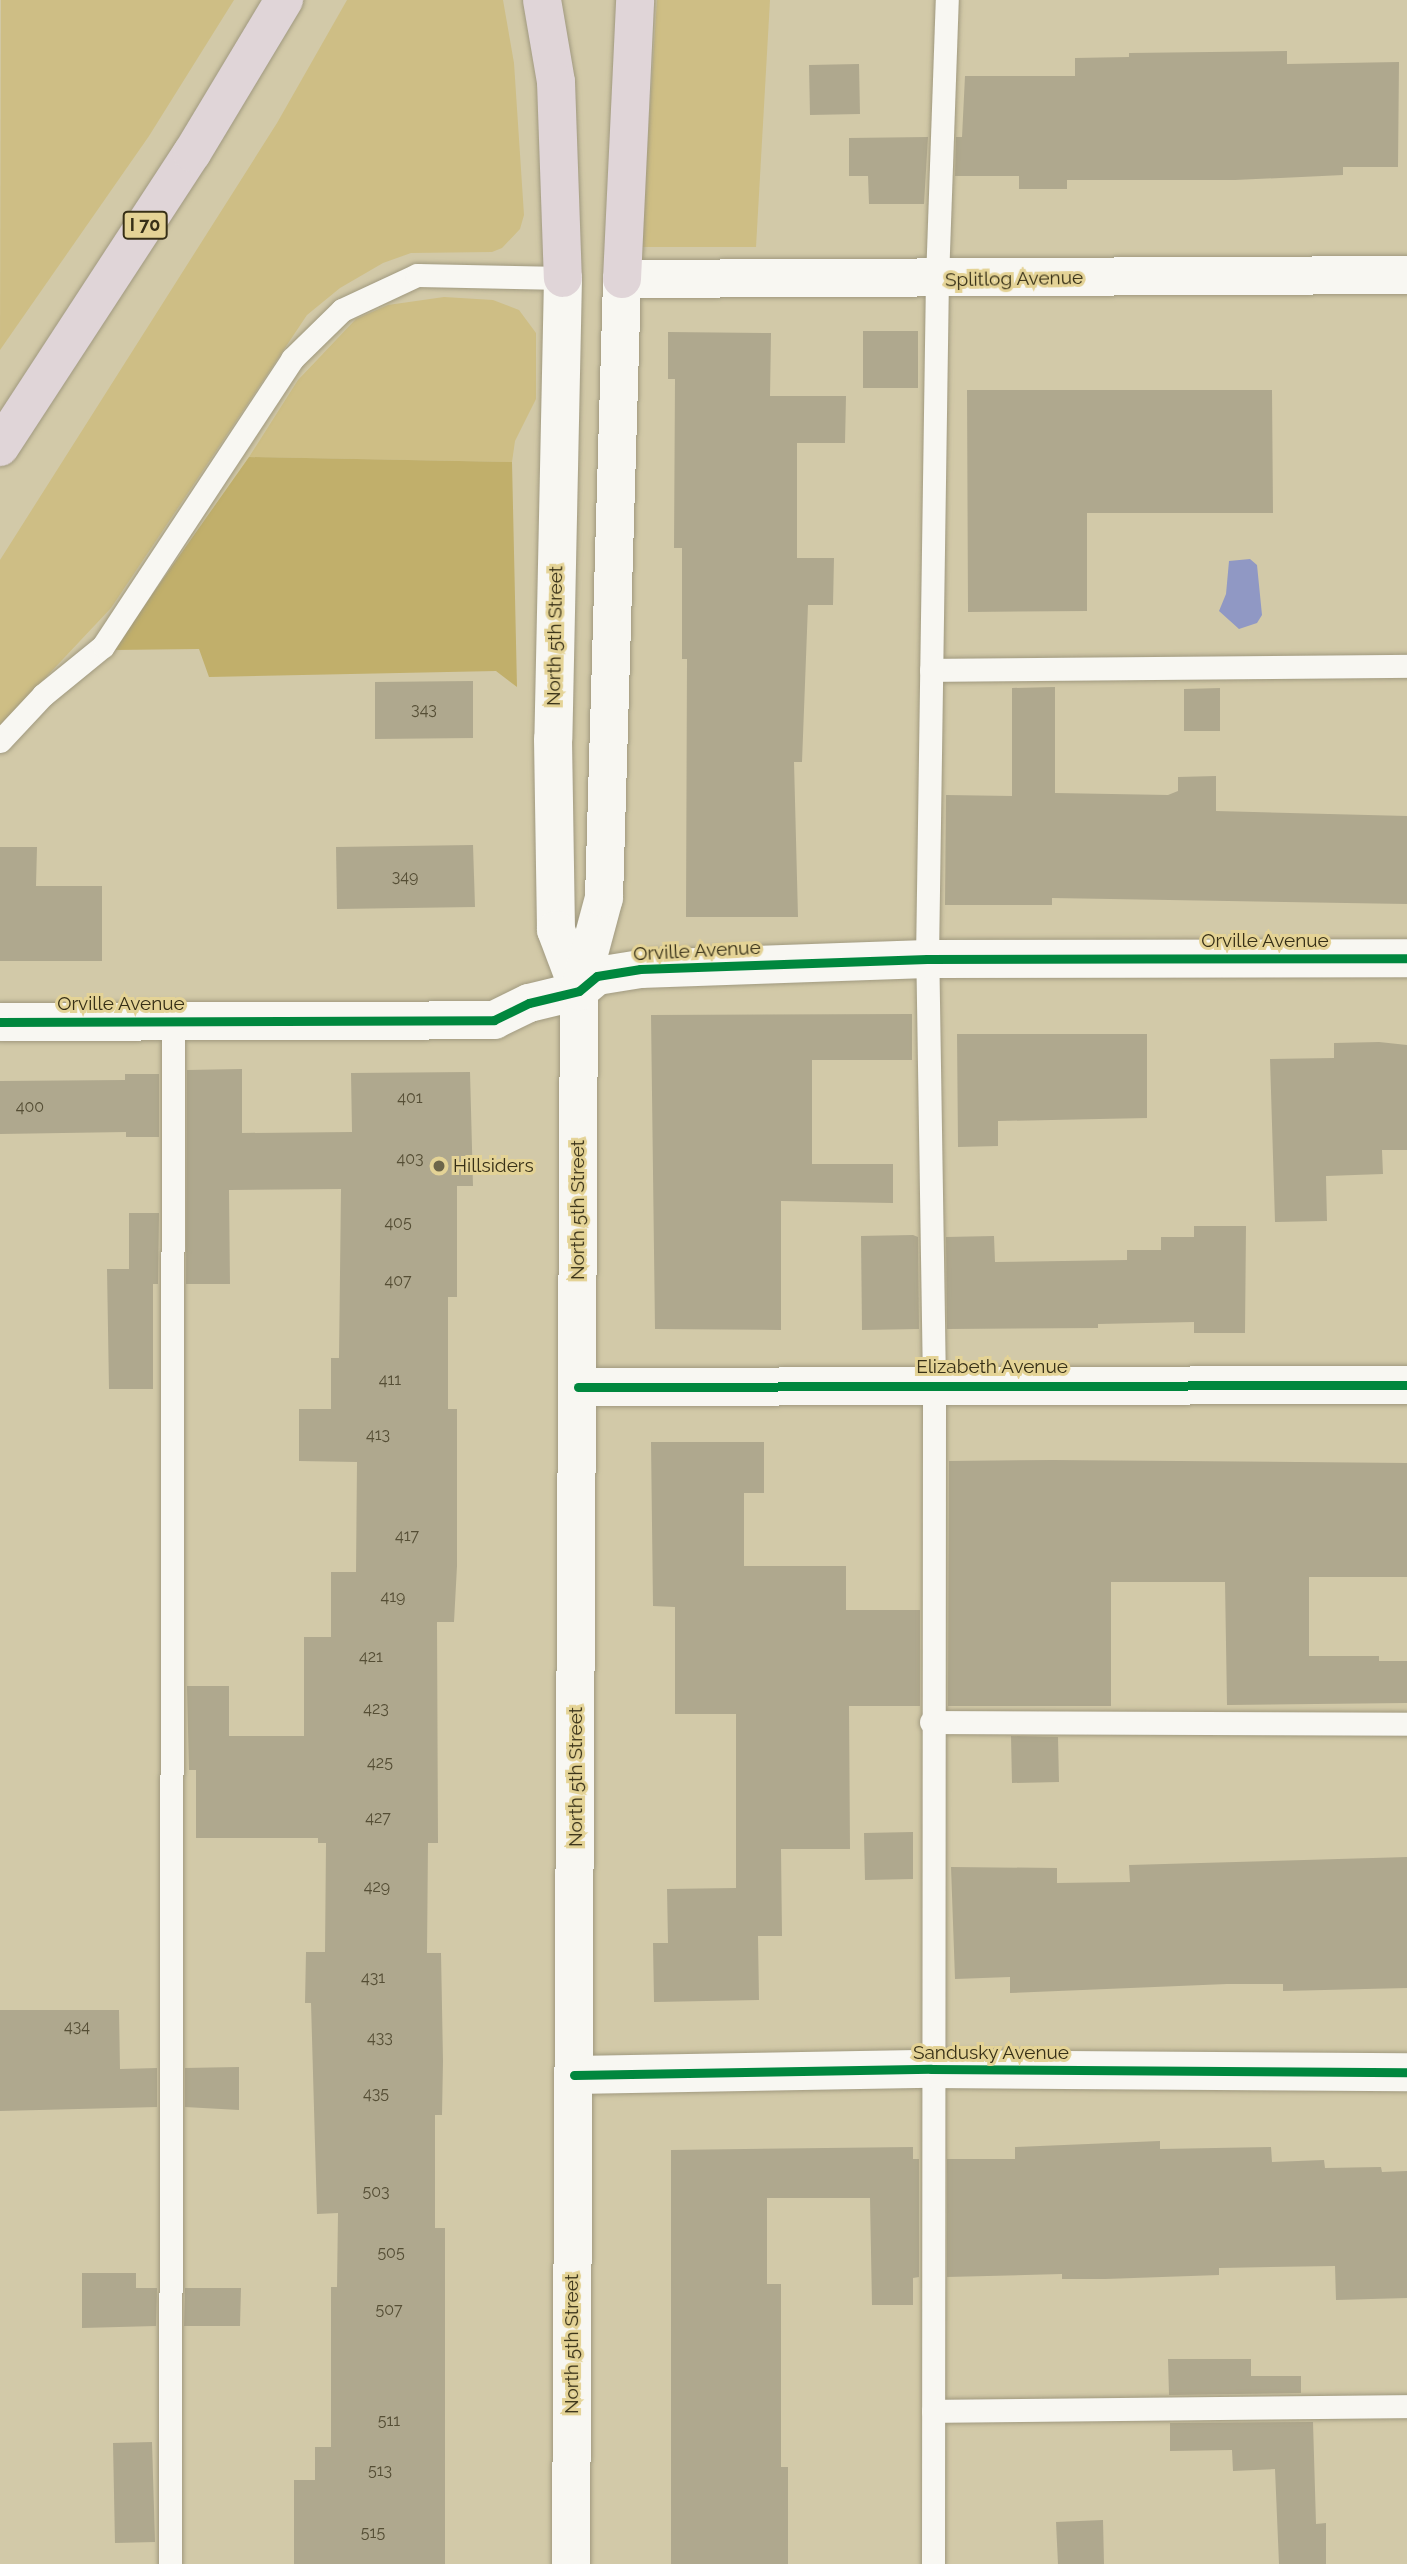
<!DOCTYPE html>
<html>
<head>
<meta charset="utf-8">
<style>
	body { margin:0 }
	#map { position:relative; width:1407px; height:2564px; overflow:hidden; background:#d2c9a8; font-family:Raleway,sans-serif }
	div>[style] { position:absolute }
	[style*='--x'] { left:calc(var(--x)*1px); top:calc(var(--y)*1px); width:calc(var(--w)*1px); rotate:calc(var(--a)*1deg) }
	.green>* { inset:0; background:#cebe85 }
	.forest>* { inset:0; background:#c1af6b }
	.water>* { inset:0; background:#9098c4 }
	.building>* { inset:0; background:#afa88e }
	.roads { filter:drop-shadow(0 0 2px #a0997f) drop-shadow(0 0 2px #a0997f) }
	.service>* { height:23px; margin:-11.5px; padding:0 11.5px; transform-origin:11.5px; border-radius:11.5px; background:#f8f7f2 }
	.minor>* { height:38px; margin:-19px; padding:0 19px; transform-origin:19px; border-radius:19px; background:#f8f7f2 }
	.secondary>* { height:38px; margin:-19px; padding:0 19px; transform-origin:19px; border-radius:19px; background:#f8f7f2 }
	.motorway>* { height:38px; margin:-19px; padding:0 19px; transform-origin:19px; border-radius:19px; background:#e0d5d8 }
	.cycleway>* { height:9px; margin:-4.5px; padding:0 4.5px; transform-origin:4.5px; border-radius:4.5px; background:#00873e }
	.dots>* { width:19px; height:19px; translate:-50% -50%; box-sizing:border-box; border:4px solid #e4d396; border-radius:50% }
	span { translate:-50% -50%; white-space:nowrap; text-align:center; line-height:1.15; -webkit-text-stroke:6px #e4d396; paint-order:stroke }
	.number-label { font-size:16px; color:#554e35 }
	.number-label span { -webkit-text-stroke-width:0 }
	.shield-label span { padding:2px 5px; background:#e4d396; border:2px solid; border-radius:5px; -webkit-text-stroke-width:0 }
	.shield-label { font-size:18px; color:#373017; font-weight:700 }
	.street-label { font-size:19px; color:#373017 }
	.poi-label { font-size:19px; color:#373017 }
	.left { translate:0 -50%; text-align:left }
</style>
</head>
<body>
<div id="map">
	<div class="green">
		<i style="clip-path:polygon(1px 0,234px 0,149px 136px,0 350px)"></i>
		<i style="clip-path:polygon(347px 0,503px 0,514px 63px,524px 215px,520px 229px,502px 248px,492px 252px,411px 253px,383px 263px,340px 288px,307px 315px,111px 608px,0 726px,0 560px,277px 123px)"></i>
		<i style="clip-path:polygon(657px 0,770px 0,756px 247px,641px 247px)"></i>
		<i style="clip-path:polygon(444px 297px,493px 300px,519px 310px,536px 333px,536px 399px,515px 441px,512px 462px,249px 457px,298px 380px,356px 319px,388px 305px)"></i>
	</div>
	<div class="forest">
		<i style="clip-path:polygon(249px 457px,512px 462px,517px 687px,496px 671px,209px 677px,199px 649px,113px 650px)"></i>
	</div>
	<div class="water">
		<i style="clip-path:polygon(1250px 559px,1257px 565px,1262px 615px,1257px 623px,1239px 629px,1219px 611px,1226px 594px,1229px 561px)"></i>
	</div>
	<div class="building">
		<i style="clip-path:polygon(1287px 51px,1287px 64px,1399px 62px,1398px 167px,1343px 167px,1343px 175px,1235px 180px,1067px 180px,1067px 189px,1019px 189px,1019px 176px,955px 176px,956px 137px,962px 137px,965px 76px,1075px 76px,1075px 58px,1129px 57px,1129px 53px)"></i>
		<i style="clip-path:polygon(859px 64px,860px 114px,810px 115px,809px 65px)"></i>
		<i style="clip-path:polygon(928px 137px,924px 204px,869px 204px,868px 176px,849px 176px,849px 138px)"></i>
		<i style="clip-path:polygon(863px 331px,918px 331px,918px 388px,863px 388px)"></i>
		<i style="clip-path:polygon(668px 332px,771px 333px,770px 396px,846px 396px,845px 443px,797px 443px,797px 558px,834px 558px,833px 605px,808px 605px,802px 762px,794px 762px,798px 917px,686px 917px,687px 659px,682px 659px,682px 548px,674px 548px,675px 379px,668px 379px)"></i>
		<i style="clip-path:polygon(967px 390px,1272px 390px,1273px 513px,1087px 513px,1087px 611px,968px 612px)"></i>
		<i style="clip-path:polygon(473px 681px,473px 738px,375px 739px,375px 682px)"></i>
		<i style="clip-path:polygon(1055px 687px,1055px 793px,1168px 795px,1178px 791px,1178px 777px,1216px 776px,1216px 811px,1407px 816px,1407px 904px,1052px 898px,1052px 905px,945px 905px,946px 795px,1012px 796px,1012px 688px)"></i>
		<i style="clip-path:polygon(1220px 688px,1220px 731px,1184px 731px,1184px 689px)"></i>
		<i style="clip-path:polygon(473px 845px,475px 907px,337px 909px,336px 847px)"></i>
		<i style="clip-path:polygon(0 847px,37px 847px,36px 886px,102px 886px,102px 961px,0 961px)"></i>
		<i style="clip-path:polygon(912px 1014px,912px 1060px,812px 1060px,812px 1164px,893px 1164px,893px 1203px,781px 1201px,781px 1330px,655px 1329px,651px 1015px)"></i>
		<i style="clip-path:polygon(957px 1034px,1147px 1034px,1147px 1118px,998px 1121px,998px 1146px,958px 1147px)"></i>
		<i style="clip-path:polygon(1379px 1042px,1407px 1045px,1407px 1150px,1382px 1150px,1383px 1174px,1326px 1176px,1327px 1221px,1275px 1222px,1270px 1059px,1334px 1058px,1334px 1043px)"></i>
		<i style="clip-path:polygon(242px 1069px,242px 1133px,352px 1132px,351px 1073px,470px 1072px,473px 1186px,457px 1186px,457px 1297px,448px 1297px,448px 1409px,457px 1409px,457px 1566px,454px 1622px,437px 1622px,438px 1843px,428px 1843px,427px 1953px,441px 1953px,443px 2061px,442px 2115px,435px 2115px,435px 2228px,445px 2228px,445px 2564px,294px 2564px,294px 2480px,315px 2480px,315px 2447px,331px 2447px,331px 2287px,337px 2287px,338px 2213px,317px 2214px,311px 2003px,305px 2003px,306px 1952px,325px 1952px,326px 1843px,318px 1843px,318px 1838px,196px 1838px,196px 1770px,189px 1770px,187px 1686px,229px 1686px,229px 1736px,304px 1736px,304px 1637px,331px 1637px,331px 1572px,356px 1572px,357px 1462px,299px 1461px,299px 1409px,331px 1409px,331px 1358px,339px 1358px,341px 1189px,229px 1190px,230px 1284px,186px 1284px,187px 1070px)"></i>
		<i style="clip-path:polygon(125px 1074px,159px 1074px,159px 1137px,126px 1137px,126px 1132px,0 1134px,0 1081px,125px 1080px)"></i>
		<i style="clip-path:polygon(129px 1213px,159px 1213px,158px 1284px,153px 1284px,153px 1389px,109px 1389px,107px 1269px,129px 1269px)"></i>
		<i style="clip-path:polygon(1194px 1226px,1246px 1226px,1245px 1333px,1194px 1333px,1194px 1322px,1098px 1324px,1098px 1328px,947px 1329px,946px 1237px,994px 1236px,995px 1262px,1127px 1260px,1127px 1250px,1161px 1250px,1161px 1237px,1194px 1237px)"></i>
		<i style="clip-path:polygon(913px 1235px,918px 1237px,919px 1329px,862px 1330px,861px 1236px)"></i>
		<i style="clip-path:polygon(651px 1442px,764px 1442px,764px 1493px,744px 1493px,744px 1566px,846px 1566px,846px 1610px,920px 1610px,920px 1706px,849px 1706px,850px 1849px,781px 1849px,782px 1936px,758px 1936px,759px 2000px,654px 2002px,653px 1943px,668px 1943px,667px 1889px,736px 1888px,736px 1714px,675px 1714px,675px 1607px,653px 1606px)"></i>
		<i style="clip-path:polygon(1053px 1460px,1407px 1463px,1407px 1577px,1309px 1577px,1309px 1656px,1379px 1656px,1379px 1661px,1407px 1661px,1407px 1703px,1227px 1705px,1225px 1582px,1111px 1582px,1111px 1706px,948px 1706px,949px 1461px)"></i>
		<i style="clip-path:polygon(1011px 1736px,1058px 1737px,1059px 1782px,1012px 1783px)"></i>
		<i style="clip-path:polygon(913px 1832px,913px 1879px,865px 1880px,864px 1833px)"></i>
		<i style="clip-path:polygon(1407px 1857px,1407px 1988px,1283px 1991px,1283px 1984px,1227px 1984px,1010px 1993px,1010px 1977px,955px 1979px,951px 1867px,1057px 1868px,1057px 1883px,1130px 1882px,1129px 1865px)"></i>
		<i style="clip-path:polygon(0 2010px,119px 2010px,120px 2069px,157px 2068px,157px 2107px,0 2111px)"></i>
		<i style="clip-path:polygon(239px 2067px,239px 2110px,185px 2107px,185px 2068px)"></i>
		<i style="clip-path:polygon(1160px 2141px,1160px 2149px,1271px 2147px,1272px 2162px,1324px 2160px,1325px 2168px,1381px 2167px,1382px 2172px,1407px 2171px,1407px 2298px,1336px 2300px,1335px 2266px,1219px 2268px,1219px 2275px,1105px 2279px,1062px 2279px,1062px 2274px,947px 2277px,947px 2159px,1015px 2159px,1015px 2147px)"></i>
		<i style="clip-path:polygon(913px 2147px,913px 2159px,919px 2159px,919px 2277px,913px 2278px,913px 2305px,872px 2305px,870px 2198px,767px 2198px,767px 2284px,781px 2284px,781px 2467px,788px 2467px,788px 2564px,671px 2564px,671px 2150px)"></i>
		<i style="clip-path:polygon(82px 2273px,136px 2273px,136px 2288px,157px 2288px,156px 2326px,82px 2328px)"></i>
		<i style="clip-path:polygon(185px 2288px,241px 2288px,240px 2326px,184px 2326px)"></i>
		<i style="clip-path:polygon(1168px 2359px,1251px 2359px,1251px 2376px,1301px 2376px,1301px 2393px,1169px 2395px)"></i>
		<i style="clip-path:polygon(1313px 2422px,1316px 2524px,1326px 2523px,1326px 2564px,1279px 2564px,1275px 2469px,1233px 2471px,1232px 2450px,1170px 2451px,1170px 2423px)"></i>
		<i style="clip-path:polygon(152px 2442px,155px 2542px,115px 2543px,113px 2443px)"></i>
		<i style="clip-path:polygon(1103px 2520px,1104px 2564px,1058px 2564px,1056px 2522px)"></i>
	</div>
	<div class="roads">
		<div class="service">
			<i style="--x:931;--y:670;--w:476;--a:-0.5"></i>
			<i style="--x:0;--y:741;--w:63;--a:-46.9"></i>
			<i style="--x:43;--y:695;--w:77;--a:-39.2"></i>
			<i style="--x:103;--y:646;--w:344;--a:-56.6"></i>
			<i style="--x:292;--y:359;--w:70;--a:-44.4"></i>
			<i style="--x:342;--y:310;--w:83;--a:-25"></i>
			<i style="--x:417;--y:275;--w:146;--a:1.2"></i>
			<i style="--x:931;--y:1722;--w:476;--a:0.2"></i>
			<i style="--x:933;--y:2411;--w:474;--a:-0.6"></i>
			<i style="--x:170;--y:2564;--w:1543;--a:-89.89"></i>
			<i style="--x:933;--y:2564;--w:1180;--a:-89.95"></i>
			<i style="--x:934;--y:1384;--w:425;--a:-90.9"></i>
			<i style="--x:927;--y:959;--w:679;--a:-89.16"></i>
			<i style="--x:937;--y:280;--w:280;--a:-88"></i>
		</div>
		<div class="minor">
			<i style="--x:622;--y:279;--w:785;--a:-0.29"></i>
			<i style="--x:0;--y:1022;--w:494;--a:-0.2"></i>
			<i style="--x:494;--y:1020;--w:39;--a:-26"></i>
			<i style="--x:529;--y:1003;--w:51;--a:-13.5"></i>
			<i style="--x:579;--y:991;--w:23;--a:-40"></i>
			<i style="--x:597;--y:976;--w:44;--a:-9.2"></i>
			<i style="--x:640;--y:969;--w:287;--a:-2"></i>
			<i style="--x:927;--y:959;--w:480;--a:-0.1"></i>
			<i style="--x:578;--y:1387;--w:829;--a:-0.14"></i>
			<i style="--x:574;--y:2075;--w:357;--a:-1"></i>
			<i style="--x:931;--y:2069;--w:476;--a:0.4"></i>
		</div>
		<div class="secondary">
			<i style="--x:563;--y:278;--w:461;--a:91.2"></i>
			<i style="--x:553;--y:739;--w:191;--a:89.1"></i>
			<i style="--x:556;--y:930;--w:65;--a:69.3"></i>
			<i style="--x:571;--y:2564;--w:1573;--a:-89.71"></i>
			<i style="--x:579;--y:991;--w:96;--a:-75"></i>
			<i style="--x:604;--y:898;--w:619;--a:-88.33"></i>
		</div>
		<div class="motorway">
			<i style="--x:542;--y:0;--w:83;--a:80.3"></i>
			<i style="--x:556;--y:82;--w:196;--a:88"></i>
			<i style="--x:622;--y:279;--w:279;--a:-87.3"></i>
			<i style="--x:0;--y:447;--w:351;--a:-56.9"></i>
			<i style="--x:192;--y:153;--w:179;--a:-59"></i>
		</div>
	</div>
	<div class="cycleway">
		<i style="--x:0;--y:1022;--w:494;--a:-0.2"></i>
		<i style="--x:494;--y:1020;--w:39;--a:-26"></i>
		<i style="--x:529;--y:1003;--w:51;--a:-13.5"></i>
		<i style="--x:579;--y:991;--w:23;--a:-40"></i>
		<i style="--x:597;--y:976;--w:44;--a:-9.2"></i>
		<i style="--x:640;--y:969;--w:287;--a:-2"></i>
		<i style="--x:927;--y:959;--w:480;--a:-0.1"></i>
		<i style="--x:578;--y:1387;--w:829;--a:-0.14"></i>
		<i style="--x:574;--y:2075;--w:357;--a:-1"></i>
		<i style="--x:931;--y:2069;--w:476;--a:0.4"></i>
	</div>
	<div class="dots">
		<i style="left:439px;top:1166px;background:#6d664a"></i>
	</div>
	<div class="number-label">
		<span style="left:424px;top:710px">343</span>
		<span style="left:405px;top:877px">349</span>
		<span style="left:410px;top:1098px">401</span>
		<span style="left:30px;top:1107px">400</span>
		<span style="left:410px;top:1159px">403</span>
		<span style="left:398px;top:1223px">405</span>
		<span style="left:398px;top:1281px">407</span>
		<span style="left:390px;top:1380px">411</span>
		<span style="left:378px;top:1435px">413</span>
		<span style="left:407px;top:1536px">417</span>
		<span style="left:393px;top:1597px">419</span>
		<span style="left:371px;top:1657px">421</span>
		<span style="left:376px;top:1709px">423</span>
		<span style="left:380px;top:1763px">425</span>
		<span style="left:378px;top:1818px">427</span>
		<span style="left:377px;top:1887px">429</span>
		<span style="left:373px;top:1978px">431</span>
		<span style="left:77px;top:2027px">434</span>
		<span style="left:380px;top:2038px">433</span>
		<span style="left:376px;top:2094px">435</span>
		<span style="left:376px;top:2192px">503</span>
		<span style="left:391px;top:2253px">505</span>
		<span style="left:389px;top:2310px">507</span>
		<span style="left:389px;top:2421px">511</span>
		<span style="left:380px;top:2471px">513</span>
		<span style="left:373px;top:2533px">515</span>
	</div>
	<div class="shield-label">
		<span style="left:145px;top:225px">I 70</span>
	</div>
	<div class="street-label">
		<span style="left:1014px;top:279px;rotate:-1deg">Splitlog Avenue</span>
		<span style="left:555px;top:636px;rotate:-89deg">North 5th Street</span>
		<span style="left:1265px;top:941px">Orville Avenue</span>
		<span style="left:697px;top:951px;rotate:-3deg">Orville Avenue</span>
		<span style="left:121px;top:1004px">Orville Avenue</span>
		<span style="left:578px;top:1210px;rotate:-90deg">North 5th Street</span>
		<span style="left:992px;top:1367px">Elizabeth Avenue</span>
		<span style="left:576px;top:1777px;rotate:-90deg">North 5th Street</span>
		<span style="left:991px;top:2053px">Sandusky Avenue</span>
		<span style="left:572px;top:2344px;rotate:-90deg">North 5th Street</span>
	</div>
	<div class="poi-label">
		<span class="left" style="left:453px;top:1166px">Hillsiders</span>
	</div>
</div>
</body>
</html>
